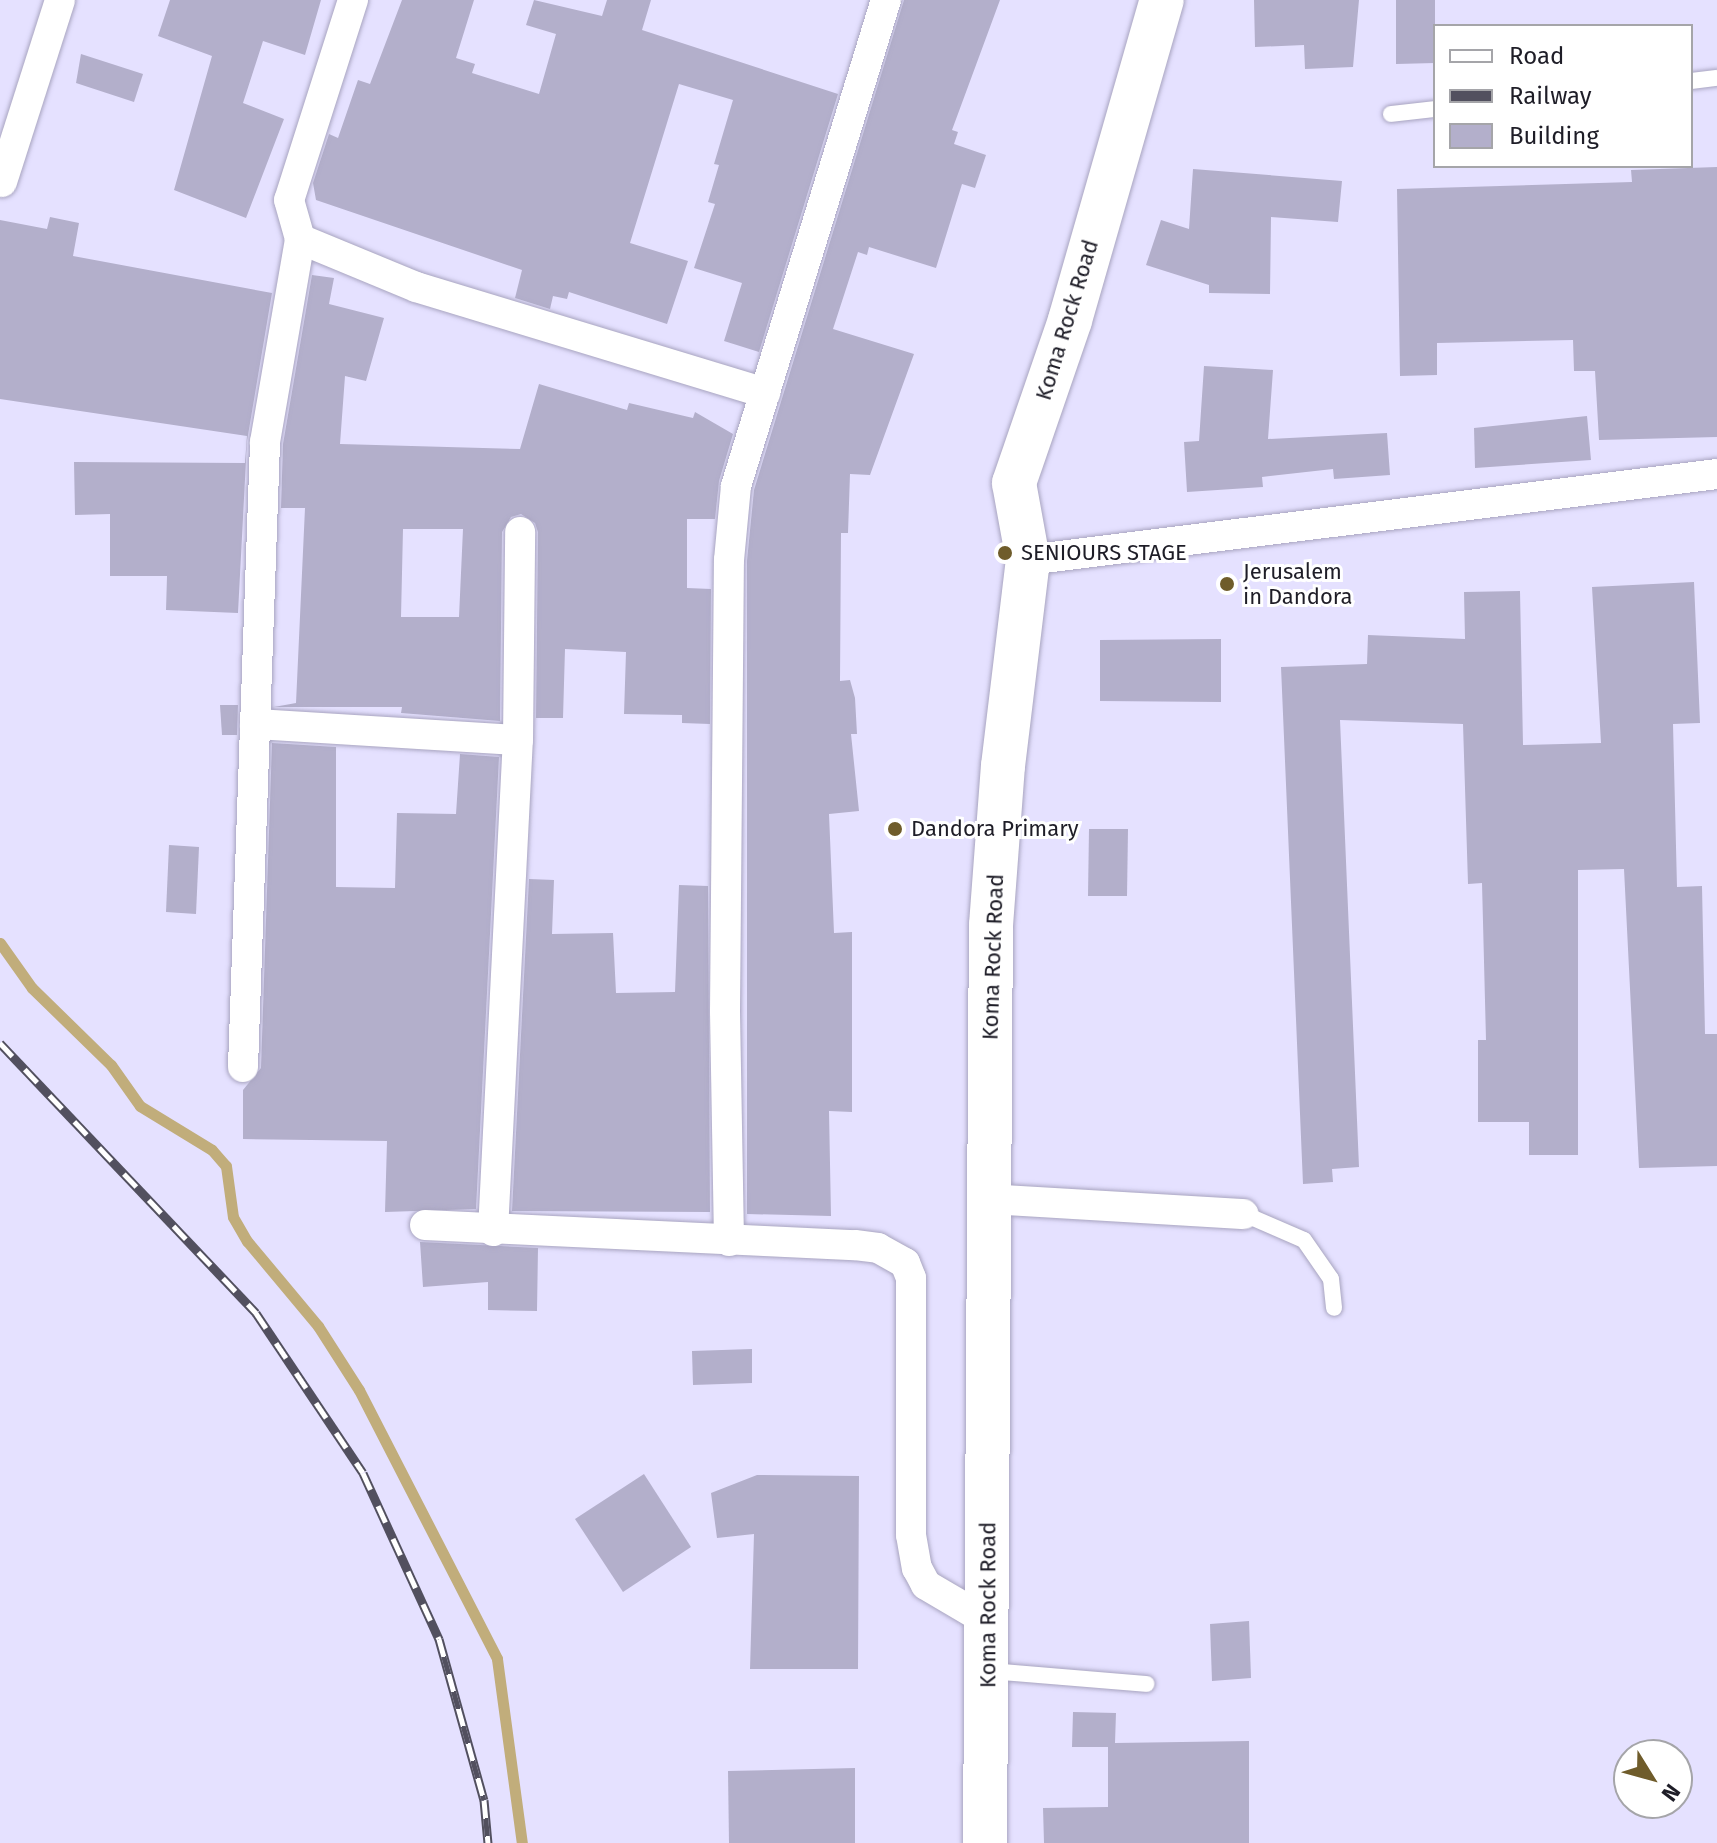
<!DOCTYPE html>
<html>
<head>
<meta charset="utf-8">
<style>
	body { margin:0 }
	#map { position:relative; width:1717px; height:1843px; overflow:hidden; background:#e5e1ff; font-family:"Fira Sans",sans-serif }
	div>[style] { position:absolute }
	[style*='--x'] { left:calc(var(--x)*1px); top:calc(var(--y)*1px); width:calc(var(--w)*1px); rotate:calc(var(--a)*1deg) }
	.stream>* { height:11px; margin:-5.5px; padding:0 5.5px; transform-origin:5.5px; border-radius:5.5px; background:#c1ad7b }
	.building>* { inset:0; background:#b3afcb }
	.roads { filter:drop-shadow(0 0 2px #a8a4c0) drop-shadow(0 0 2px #a8a4c0) }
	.service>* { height:16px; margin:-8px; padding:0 8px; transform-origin:8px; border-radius:8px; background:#fff }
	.minor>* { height:30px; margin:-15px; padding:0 15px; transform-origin:15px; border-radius:15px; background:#fff }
	.secondary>* { height:44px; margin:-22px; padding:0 22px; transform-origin:22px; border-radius:22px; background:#fff }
	.rail>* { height:9px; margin-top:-4.5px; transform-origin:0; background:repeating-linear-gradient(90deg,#fff 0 18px,#52505f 0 36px); box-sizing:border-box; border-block:2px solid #52505f }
	.dots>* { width:22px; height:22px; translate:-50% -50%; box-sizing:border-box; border:4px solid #fff; border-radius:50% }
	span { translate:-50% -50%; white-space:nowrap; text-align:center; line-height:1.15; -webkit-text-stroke:6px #fff; paint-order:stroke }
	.street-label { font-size:22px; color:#1e1d27 }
	.poi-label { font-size:22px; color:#1e1d27 }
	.left { translate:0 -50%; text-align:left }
	.legend { position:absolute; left:1433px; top:24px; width:260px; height:144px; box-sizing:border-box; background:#fff; border:2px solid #a5a5a9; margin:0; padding:10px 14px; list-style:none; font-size:24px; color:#1e1d27 }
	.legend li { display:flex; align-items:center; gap:16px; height:40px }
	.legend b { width:40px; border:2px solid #a5a5a9 }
	.north { position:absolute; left:1613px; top:1739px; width:80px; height:80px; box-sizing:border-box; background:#fff; border:2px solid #a5a5a9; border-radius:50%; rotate:127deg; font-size:22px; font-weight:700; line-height:32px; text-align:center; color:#1e1d27 }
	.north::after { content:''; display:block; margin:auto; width:28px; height:36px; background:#6f5c2b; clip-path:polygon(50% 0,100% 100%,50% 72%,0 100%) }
</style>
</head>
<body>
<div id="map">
	<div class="stream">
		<i style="--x:0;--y:943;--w:55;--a:54.6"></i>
		<i style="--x:32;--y:988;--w:110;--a:44.3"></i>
		<i style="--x:111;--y:1065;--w:50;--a:54.7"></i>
		<i style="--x:140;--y:1106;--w:84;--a:31.4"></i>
		<i style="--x:212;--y:1150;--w:21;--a:49"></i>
		<i style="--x:226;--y:1166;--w:51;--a:82.2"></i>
		<i style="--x:233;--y:1217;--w:28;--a:60"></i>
		<i style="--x:247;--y:1241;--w:111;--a:50.1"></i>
		<i style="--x:318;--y:1326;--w:76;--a:57.4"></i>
		<i style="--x:359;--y:1390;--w:302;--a:62.8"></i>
		<i style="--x:497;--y:1659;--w:186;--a:82.3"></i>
	</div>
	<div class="building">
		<i style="clip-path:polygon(170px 0,321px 0,305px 55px,263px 41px,243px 103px,284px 119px,246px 218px,174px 190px,212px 56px,158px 36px)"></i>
		<i style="clip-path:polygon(402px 0,474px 0,456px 58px,475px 64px,472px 73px,539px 94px,556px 34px,526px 25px,534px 0,602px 16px,607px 0,651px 0,642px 30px,838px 94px,759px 352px,724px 341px,742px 283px,694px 268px,715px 204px,708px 202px,719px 165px,714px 164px,733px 100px,679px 84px,630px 243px,688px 261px,667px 324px,569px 292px,567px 299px,553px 296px,550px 309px,515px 298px,522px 270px,316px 200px,313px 183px,329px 134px,338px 138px,358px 80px,370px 84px)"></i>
		<i style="clip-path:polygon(904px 0,1000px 0,952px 130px,958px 132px,954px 144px,986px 155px,975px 188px,962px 184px,936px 268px,869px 247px,867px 255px,858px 252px,833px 329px,914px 354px,870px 475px,850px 474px,848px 533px,841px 533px,840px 681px,850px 680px,855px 698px,857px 734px,851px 734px,859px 811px,829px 814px,834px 933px,852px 932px,852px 1112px,829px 1111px,831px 1216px,747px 1214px,747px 561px,754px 490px)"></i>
		<i style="clip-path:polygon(1254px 0,1359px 0,1353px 67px,1305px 69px,1304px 45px,1255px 47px)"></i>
		<i style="clip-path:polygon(1396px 0,1435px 0,1435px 63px,1396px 64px)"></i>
		<i style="clip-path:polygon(81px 54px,143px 74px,134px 102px,76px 83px)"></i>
		<i style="clip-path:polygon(1717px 167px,1717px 437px,1599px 440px,1595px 371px,1574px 371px,1573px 340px,1437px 343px,1437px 375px,1400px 376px,1397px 189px,1632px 182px,1631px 170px)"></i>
		<i style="clip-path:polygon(1193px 169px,1342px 181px,1338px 222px,1271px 217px,1270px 294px,1209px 293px,1209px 285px,1146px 265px,1161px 220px,1189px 229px)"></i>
		<i style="clip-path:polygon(50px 217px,79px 223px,73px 256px,272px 293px,247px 441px,238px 613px,166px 610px,167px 576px,110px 576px,110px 514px,75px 515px,74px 462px,245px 463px,247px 436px,0 399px,0 220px,47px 229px)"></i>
		<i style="clip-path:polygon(evenodd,312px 275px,334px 278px,329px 304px,384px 318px,366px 381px,345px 376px,340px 444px,520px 449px,539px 384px,627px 410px,629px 403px,693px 418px,695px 412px,733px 434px,719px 481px,715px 519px,687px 519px,687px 588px,711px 589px,710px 724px,682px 723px,682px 715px,624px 714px,626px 652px,565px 649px,563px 718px,536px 718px,538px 532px,535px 523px,521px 514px,511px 517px,502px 532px,500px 721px,401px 713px,402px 707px,274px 707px,296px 703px,305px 508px,281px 508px,283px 444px,312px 275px,403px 529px,463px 529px,459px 617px,401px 617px,403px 529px)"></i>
		<i style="clip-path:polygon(1204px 366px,1273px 370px,1268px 439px,1387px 433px,1390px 475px,1334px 479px,1333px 469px,1262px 477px,1263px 487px,1187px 492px,1184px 442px,1199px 441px)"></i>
		<i style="clip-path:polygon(1587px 416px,1591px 460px,1475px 468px,1474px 428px)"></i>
		<i style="clip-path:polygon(1694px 582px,1700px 723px,1673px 724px,1677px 887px,1702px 886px,1705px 1034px,1717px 1034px,1717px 1166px,1639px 1168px,1624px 869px,1578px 870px,1578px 1155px,1529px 1155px,1529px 1122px,1478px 1122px,1478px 1040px,1486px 1040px,1482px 883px,1468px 884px,1463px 724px,1340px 720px,1359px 1167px,1332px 1169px,1333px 1182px,1303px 1184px,1281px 667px,1367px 664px,1368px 635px,1465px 639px,1464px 592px,1520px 591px,1523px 745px,1601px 743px,1592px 587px)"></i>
		<i style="clip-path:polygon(1221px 639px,1221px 702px,1100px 701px,1100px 640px)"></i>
		<i style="clip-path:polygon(220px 705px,238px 705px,237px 735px,222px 735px)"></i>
		<i style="clip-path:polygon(272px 743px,336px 747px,336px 887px,395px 888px,397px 813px,456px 814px,460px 754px,499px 757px,476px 1209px,385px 1212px,387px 1141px,243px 1139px,243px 1090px,261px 1068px)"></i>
		<i style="clip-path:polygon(1089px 829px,1128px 829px,1127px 896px,1088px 896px)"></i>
		<i style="clip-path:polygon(169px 845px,199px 847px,196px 914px,166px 912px)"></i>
		<i style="clip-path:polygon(529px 879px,554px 880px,552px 934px,613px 933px,616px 993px,675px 992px,679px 885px,708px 886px,710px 1212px,512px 1211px)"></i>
		<i style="clip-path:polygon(420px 1242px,538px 1248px,537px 1311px,488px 1310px,488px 1282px,423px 1287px)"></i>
		<i style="clip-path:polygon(752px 1349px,752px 1383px,693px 1385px,692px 1351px)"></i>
		<i style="clip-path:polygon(644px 1474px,691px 1547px,623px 1592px,575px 1519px)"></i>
		<i style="clip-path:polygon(757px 1475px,859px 1476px,858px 1669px,750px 1669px,754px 1534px,717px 1538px,711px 1493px)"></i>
		<i style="clip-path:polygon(1249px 1621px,1251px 1678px,1212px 1681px,1210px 1624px)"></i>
		<i style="clip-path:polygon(1073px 1712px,1116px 1713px,1115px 1743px,1249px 1741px,1249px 1843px,1044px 1843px,1043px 1808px,1108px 1807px,1108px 1747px,1072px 1747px)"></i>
		<i style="clip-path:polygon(855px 1768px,855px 1843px,729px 1843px,728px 1771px)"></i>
	</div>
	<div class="roads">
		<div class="service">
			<i style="--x:1691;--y:81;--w:26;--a:-7"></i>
			<i style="--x:1391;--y:114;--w:44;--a:-6.5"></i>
			<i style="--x:1244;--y:1214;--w:65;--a:23.4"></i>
			<i style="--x:1304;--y:1240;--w:47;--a:55.3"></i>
			<i style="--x:1331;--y:1279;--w:29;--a:84"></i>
			<i style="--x:989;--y:1671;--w:158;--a:4.7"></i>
		</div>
		<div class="minor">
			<i style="--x:353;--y:0;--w:210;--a:107.7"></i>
			<i style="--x:289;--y:200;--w:41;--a:74.2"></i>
			<i style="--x:300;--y:239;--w:126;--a:22.5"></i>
			<i style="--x:416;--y:287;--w:365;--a:16.9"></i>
			<i style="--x:2;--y:182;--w:191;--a:-72.3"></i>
			<i style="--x:1028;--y:560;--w:694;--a:-7.11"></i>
			<i style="--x:255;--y:724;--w:263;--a:3.5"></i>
			<i style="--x:243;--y:1067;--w:625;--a:-87.98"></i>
			<i style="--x:265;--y:442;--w:206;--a:-80.2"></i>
			<i style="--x:988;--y:1199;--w:256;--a:3.4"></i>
			<i style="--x:425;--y:1225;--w:430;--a:2.7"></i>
			<i style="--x:855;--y:1245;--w:23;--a:7"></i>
			<i style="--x:878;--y:1248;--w:31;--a:29"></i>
			<i style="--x:905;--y:1263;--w:16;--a:68"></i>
			<i style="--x:911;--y:1278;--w:257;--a:90"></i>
			<i style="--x:911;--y:1535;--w:34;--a:80"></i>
			<i style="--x:917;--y:1568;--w:19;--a:62"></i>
			<i style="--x:926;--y:1585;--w:73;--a:30.4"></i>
			<i style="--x:493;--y:1231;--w:492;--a:-87.1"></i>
			<i style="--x:518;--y:740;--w:208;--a:-89.4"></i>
			<i style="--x:729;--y:1241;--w:230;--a:-91"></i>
			<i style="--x:725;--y:1011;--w:451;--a:-89.5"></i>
			<i style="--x:729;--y:560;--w:74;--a:-84.6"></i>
			<i style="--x:736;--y:486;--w:509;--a:-72.85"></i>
		</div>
		<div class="secondary">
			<i style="--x:985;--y:1843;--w:918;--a:-89.63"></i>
			<i style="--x:991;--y:925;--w:159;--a:-85.7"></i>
			<i style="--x:1003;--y:766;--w:208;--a:-83.1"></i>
			<i style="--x:1028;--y:560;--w:78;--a:-100.3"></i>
			<i style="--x:1014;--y:483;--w:172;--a:-71"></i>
			<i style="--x:1070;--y:320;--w:333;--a:-74"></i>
		</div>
	</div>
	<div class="rail">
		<i style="--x:0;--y:1043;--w:372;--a:46.5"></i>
		<i style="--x:256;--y:1313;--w:192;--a:56.2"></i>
		<i style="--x:363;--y:1473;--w:183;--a:65.4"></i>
		<i style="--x:439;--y:1639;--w:167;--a:74.4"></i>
		<i style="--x:484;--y:1800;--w:43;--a:84.7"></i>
	</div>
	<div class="dots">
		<i style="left:1005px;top:553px;background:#6f5c2b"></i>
		<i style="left:1227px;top:584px;background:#6f5c2b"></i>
		<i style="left:895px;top:829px;background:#6f5c2b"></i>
	</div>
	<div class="street-label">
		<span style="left:1067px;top:320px;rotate:-73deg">Koma Rock Road</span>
		<span style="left:993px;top:957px;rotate:-88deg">Koma Rock Road</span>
		<span style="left:988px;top:1605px;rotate:-90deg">Koma Rock Road</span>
	</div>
	<div class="poi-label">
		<span class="left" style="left:1021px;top:553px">SENIOURS STAGE</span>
		<span class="left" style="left:1243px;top:584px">Jerusalem<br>in Dandora</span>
		<span class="left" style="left:911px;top:829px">Dandora Primary</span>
	</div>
	<ul class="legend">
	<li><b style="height:10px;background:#fff"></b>Road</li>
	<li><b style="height:10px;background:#52505f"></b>Railway</li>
	<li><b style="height:22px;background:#b3afcb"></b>Building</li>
	</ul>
	<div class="north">N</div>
</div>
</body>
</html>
